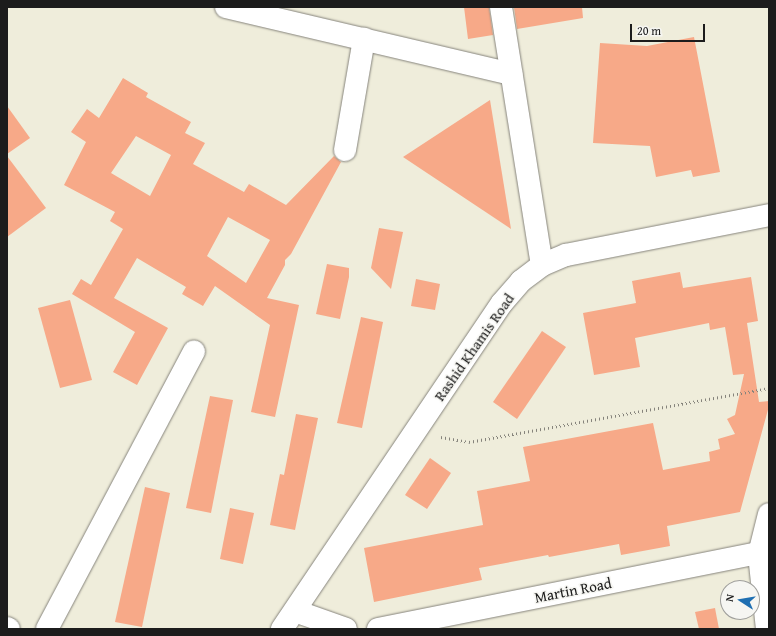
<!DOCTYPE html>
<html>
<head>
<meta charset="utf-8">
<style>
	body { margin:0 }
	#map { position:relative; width:776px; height:636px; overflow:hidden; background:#efeddb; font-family:"Gentium Book Plus",serif }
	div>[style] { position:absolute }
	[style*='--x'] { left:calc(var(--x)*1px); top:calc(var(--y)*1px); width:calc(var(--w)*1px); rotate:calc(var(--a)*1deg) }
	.building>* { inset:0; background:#f7a988 }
	.path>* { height:2.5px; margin-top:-1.25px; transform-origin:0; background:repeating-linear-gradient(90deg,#86847c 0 1px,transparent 0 4px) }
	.roads { filter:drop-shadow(0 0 1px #86847c) drop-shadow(0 0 1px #86847c) }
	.minor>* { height:22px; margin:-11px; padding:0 11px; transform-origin:11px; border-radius:11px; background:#fff }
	span { translate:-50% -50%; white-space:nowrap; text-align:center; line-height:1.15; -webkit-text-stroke:3px #f6f6f2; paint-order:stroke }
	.street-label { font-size:15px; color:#1c1c1c }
	.frame { position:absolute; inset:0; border:8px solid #1c1c1c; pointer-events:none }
	.north { position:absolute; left:720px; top:580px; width:40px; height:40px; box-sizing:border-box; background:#f6f6f2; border:1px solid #9f9f9c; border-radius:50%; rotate:282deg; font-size:11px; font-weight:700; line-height:16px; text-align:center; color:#1c1c1c }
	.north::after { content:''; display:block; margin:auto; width:14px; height:18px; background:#1f6fb2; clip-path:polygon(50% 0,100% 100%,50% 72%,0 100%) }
	.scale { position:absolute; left:630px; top:24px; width:75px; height:18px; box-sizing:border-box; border:2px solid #1c1c1c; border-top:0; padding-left:5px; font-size:12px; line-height:14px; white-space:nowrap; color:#1c1c1c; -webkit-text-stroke:3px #f6f6f2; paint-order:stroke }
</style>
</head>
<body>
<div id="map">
	<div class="building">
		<i style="clip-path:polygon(464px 7px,489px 7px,493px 35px,468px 39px)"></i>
		<i style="clip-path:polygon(514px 7px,582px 7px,583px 18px,517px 29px)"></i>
		<i style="clip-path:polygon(694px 37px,720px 172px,693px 177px,691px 170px,656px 177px,650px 146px,593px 143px,600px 43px,647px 46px)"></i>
		<i style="clip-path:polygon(evenodd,123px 78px,148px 93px,146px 97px,191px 122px,185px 133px,205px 143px,193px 164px,244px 192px,249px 184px,286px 205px,334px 156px,341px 162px,291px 254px,285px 260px,285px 265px,267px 298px,299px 305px,275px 417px,251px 412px,270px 325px,215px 286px,203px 306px,182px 294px,186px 287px,137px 258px,114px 298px,168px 328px,137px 385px,113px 372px,135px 332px,72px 294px,81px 279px,91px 285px,123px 229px,110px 221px,115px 212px,64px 185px,86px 142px,71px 132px,87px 109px,99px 118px,123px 78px,136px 136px,171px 155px,150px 196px,111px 173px,136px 136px,123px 78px,228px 217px,270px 240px,246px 283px,207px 256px,228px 217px)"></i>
		<i style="clip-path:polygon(490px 100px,511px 229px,403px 157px)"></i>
		<i style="clip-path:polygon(7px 106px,30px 138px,7px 154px)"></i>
		<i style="clip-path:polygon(7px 156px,46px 208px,7px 237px)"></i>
		<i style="clip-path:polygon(379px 228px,403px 232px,391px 289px,371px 268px)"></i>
		<i style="clip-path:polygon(327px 264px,349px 268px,349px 277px,340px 319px,316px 314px)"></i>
		<i style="clip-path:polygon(680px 272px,683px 288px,751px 277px,758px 321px,747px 323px,759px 402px,769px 401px,769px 406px,740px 512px,667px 526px,670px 546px,621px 555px,619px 544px,549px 557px,548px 555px,479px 568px,482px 580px,374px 602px,364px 548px,483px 525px,477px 491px,530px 481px,523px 447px,653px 423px,663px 470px,710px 461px,709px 452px,720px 449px,718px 439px,735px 434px,727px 419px,735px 415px,744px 374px,733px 375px,725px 327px,710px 330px,709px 323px,635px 338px,640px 367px,594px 375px,583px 313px,636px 303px,632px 281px)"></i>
		<i style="clip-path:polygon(416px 279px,440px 284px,435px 310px,411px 306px)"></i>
		<i style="clip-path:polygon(70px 300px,92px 380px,60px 388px,38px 308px)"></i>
		<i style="clip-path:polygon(361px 317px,383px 322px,362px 428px,337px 423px)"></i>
		<i style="clip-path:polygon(542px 331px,566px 347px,517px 419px,493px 402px)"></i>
		<i style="clip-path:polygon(210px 396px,233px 400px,211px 513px,186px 508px)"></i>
		<i style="clip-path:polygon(296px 414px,318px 418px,295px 530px,270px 525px,280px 474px,284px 475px)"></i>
		<i style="clip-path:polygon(430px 458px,451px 473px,427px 509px,405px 495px)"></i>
		<i style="clip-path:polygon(145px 487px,170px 493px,142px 627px,115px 622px)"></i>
		<i style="clip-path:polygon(230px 508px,254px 513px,243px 564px,220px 559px)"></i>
		<i style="clip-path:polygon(715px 608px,719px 629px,699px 629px,695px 612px)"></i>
	</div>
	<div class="path">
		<i style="--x:441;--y:437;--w:28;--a:10"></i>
		<i style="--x:469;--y:442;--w:305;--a:-10.2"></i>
	</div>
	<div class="roads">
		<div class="minor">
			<i style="--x:226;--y:7;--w:293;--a:13.2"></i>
			<i style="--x:501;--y:7;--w:261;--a:81"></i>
			<i style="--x:345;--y:150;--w:113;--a:-80.3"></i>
			<i style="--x:295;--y:611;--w:54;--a:19.4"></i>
			<i style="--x:7;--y:628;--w:2;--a:27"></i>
			<i style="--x:47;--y:629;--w:314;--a:-62.1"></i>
			<i style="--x:282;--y:629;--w:393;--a:-56"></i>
			<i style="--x:502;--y:303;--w:29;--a:-49"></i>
			<i style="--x:521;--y:281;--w:26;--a:-37"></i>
			<i style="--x:542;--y:265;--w:26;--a:-23"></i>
			<i style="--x:566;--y:255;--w:207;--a:-11.1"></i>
			<i style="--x:378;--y:629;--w:399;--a:-11.3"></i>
			<i style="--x:767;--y:629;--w:75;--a:-96.1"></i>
			<i style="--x:759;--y:554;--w:41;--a:-76"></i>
		</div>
	</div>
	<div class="street-label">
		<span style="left:474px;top:347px;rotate:-55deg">Rashid Khamis Road</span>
		<span style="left:573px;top:590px;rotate:-11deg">Martin Road</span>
	</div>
	<div class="frame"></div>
	<div class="north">N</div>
	<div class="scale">20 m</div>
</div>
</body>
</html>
